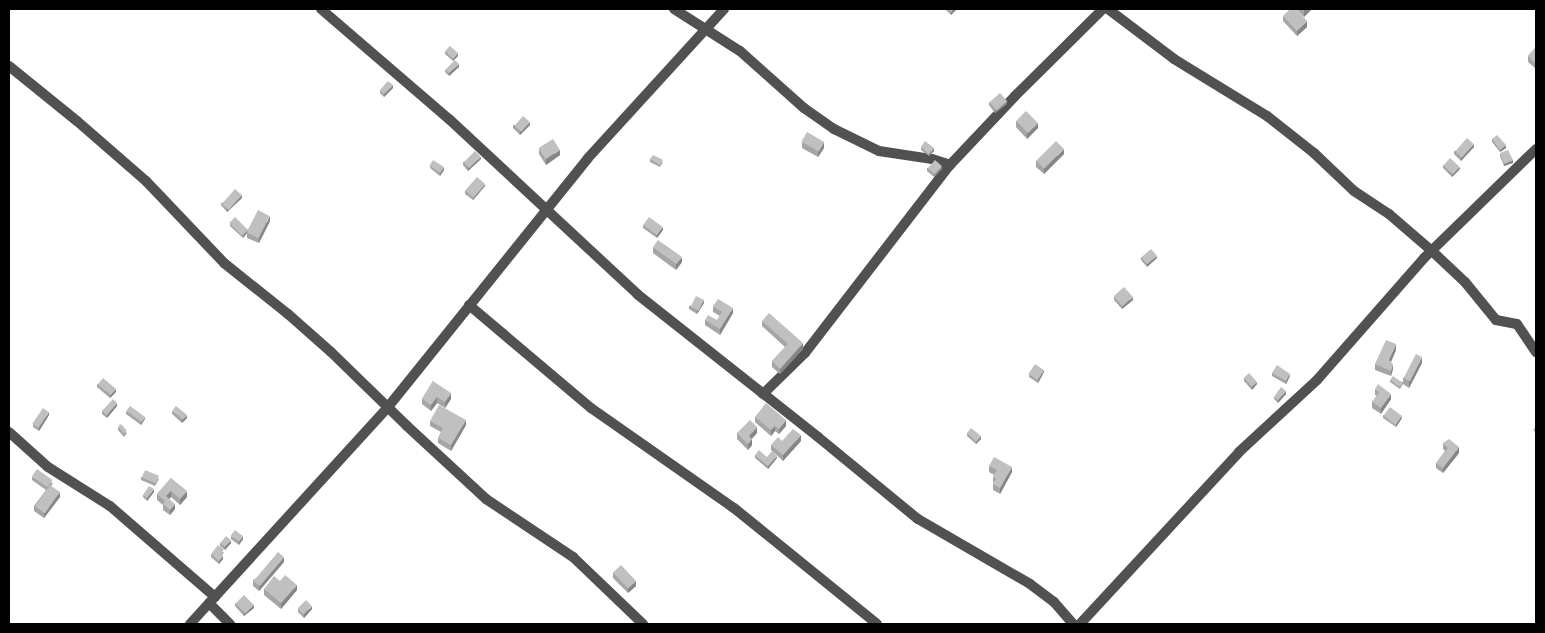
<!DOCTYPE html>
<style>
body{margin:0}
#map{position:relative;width:1545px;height:633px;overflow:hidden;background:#fff;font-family:Arial,sans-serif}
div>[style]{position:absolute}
.street>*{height:10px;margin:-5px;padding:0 5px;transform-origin:5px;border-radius:5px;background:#515151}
.wall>*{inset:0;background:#a5a5a5}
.shaded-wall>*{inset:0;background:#868686}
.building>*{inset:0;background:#c0c0c0;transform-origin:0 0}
span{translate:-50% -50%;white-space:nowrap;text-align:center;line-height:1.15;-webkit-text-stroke:4px #fff;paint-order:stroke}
.frame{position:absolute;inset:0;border:10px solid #000;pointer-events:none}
</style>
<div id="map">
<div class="street">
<div style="left:321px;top:9px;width:169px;rotate:40.7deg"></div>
<div style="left:449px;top:119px;width:257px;rotate:42.9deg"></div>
<div style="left:637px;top:294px;width:231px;rotate:38.3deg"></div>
<div style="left:818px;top:437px;width:129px;rotate:39.4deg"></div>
<div style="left:918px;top:519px;width:129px;rotate:30.1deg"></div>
<div style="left:1030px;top:584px;width:30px;rotate:37deg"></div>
<div style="left:1054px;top:602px;width:29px;rotate:49deg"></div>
<div style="left:674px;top:9px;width:78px;rotate:32.5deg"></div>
<div style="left:740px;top:51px;width:86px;rotate:41.7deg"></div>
<div style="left:804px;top:108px;width:37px;rotate:35deg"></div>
<div style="left:834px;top:129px;width:50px;rotate:26.1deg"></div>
<div style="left:879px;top:151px;width:54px;rotate:8.6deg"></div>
<div style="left:932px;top:159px;width:19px;rotate:18deg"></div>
<div style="left:1108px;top:9px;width:83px;rotate:37.1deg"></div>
<div style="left:1174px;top:59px;width:109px;rotate:31.5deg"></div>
<div style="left:1267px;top:116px;width:60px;rotate:38.2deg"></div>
<div style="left:1314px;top:153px;width:55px;rotate:43.5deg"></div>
<div style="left:1354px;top:191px;width:42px;rotate:33.3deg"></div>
<div style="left:1389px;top:214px;width:57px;rotate:40.7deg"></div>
<div style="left:1432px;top:251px;width:45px;rotate:43.2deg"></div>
<div style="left:1465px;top:282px;width:49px;rotate:50.8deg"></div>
<div style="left:1496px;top:320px;width:21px;rotate:11deg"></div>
<div style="left:1517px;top:324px;width:34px;rotate:56deg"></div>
<div style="left:9px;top:66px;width:87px;rotate:39deg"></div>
<div style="left:77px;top:121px;width:91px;rotate:41deg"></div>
<div style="left:146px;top:181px;width:113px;rotate:46.4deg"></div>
<div style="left:224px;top:263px;width:82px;rotate:38.6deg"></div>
<div style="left:288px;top:314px;width:57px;rotate:41.5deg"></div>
<div style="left:331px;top:352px;width:106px;rotate:44.2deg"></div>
<div style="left:407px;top:426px;width:108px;rotate:42.7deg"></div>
<div style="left:486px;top:499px;width:105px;rotate:33.7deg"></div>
<div style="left:573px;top:557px;width:97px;rotate:43.7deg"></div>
<div style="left:469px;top:305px;width:160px;rotate:40.2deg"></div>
<div style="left:591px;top:408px;width:174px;rotate:35deg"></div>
<div style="left:734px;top:508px;width:184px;rotate:39deg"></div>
<div style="left:763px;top:394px;width:59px;rotate:-44.3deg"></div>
<div style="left:805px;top:353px;width:237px;rotate:-52.4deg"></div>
<div style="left:950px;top:165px;width:95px;rotate:-46.7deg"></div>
<div style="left:1015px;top:96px;width:124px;rotate:-44.7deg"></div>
<div style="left:9px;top:432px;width:52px;rotate:41.9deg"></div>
<div style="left:48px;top:467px;width:73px;rotate:32.2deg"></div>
<div style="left:110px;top:506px;width:139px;rotate:40.9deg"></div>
<div style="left:209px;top:603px;width:30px;rotate:45deg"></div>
<div style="left:190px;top:624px;width:294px;rotate:-47.6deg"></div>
<div style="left:388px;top:407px;width:319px;rotate:-51.2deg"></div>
<div style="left:588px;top:158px;width:202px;rotate:-47.6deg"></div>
<div style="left:1080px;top:624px;width:234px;rotate:-47.2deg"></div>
<div style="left:1239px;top:452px;width:106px;rotate:-42.7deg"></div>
<div style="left:1317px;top:380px;width:162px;rotate:-48.7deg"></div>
<div style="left:1424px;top:258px;width:156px;rotate:-44.2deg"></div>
</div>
<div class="wall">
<div style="clip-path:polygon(946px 9px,957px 9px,951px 15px,946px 10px)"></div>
<div style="clip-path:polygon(1296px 9px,1312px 9px,1304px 17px)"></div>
<div style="clip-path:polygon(1283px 16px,1307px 27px,1297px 36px,1283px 21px)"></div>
<div style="clip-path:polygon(1536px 47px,1536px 69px,1528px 62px,1528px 56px)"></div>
<div style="clip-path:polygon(445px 51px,458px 56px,453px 61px,445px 54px)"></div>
<div style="clip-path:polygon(459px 67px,449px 76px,445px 72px,445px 70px)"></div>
<div style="clip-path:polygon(393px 88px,384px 97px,380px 93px,380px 90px)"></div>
<div style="clip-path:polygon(989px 102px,1007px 104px,995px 113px,989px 105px)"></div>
<div style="clip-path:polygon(1016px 121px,1038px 128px,1027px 139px,1016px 127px)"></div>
<div style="clip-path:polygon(513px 125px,530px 125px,520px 135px,513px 128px)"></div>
<div style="clip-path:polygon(1492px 139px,1506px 148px,1500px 152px,1492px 142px)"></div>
<div style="clip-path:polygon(802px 142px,824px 148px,818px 157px,802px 148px)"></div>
<div style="clip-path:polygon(921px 147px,934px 151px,929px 156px,921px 150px)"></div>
<div style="clip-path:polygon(1474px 147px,1461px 161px,1454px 154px,1454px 151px)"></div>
<div style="clip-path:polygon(539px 149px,560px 155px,546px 165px,539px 154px)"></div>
<div style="clip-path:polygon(1500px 153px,1513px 163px,1504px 166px,1500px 156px)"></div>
<div style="clip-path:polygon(1064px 154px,1044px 174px,1036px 167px,1036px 161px)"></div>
<div style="clip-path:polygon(481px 159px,468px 171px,463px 165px,463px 162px)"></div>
<div style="clip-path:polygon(650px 159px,663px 162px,660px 167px,650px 162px)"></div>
<div style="clip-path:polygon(1443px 165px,1460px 169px,1452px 177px,1443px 168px)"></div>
<div style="clip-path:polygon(430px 166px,444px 170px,440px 176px,430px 168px)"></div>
<div style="clip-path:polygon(927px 168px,942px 169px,934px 177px,927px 171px)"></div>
<div style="clip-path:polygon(485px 186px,473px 200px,465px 194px,465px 191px)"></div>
<div style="clip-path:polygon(242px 198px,227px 212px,221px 205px,221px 203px)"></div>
<div style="clip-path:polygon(270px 221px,259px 243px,247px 238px,247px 233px,243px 238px,230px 226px,230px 223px,248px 230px)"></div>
<div style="clip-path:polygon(643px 225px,663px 230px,657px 238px,643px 228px)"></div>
<div style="clip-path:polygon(653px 247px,682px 262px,676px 270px,653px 253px)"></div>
<div style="clip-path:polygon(1141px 257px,1157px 258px,1147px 267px,1141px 260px)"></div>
<div style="clip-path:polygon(1114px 297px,1133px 300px,1122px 309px,1114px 300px)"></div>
<div style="clip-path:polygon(704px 303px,697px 314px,689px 309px,689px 306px)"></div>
<div style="clip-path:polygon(713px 306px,733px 313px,720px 335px,705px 325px,705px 320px,717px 320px,720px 316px,713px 312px)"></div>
<div style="clip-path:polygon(762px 321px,803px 349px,780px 374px,772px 367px,772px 361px,785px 347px,762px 326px)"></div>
<div style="clip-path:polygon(1396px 350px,1391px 362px,1393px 369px,1391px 376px,1375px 370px,1375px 364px)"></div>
<div style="clip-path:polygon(1422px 363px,1409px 388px,1403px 384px,1400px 389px,1390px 382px,1390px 380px,1403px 382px,1403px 378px)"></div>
<div style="clip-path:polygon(1044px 372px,1038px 383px,1029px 377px,1029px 374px)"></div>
<div style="clip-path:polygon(1272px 373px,1290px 376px,1286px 384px,1272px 376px)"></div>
<div style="clip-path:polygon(1244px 378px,1257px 384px,1252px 390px,1244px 381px)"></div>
<div style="clip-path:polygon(433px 381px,451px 399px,445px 408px,437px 403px,431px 411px,422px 404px,422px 399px)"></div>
<div style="clip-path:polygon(97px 384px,116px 392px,110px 398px,97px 387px)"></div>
<div style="clip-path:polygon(1375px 389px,1391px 399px,1381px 414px,1372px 408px,1372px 402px,1377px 396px,1375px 395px)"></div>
<div style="clip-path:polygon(1286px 394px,1278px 403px,1274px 399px,1274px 397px)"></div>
<div style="clip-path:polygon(117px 406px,107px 418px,102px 414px,102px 411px)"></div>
<div style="clip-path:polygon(126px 411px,145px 419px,141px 425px,126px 414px)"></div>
<div style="clip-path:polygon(172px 411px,187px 418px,182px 423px,172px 414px)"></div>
<div style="clip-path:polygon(49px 415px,39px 431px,33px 427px,33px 424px)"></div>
<div style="clip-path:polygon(1383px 415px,1402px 418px,1396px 427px,1383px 418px)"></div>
<div style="clip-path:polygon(755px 417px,786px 426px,779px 434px,775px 431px,771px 436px,755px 422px)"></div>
<div style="clip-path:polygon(430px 421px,466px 425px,451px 451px,438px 443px,438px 438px,441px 432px,430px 426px)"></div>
<div style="clip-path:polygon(118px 427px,127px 433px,124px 437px,118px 430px)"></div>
<div style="clip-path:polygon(737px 433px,757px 433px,752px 439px,752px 445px,748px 450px,737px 439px)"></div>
<div style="clip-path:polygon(967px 433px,981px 439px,976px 444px,967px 436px)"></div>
<div style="clip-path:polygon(782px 441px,801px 441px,783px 461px,771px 450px,771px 445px)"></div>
<div style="clip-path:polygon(1443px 443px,1459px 453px,1443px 473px,1436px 468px,1436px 463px,1445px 451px,1443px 449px)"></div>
<div style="clip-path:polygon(755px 455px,767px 457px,777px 458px,768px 469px,755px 458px)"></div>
<div style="clip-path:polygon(989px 466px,1012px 472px,1000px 494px,993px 490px,993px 484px,994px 483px,993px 482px,993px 477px,994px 475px,989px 472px)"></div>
<div style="clip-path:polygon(32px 477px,53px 483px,51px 486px,60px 497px,44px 518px,34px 511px,34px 506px,46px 490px,32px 480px)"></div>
<div style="clip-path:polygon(141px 477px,159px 479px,155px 486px,141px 480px)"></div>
<div style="clip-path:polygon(171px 478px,187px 497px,180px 505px,171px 497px,169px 499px,175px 509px,170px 515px,163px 510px,163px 505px,157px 500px,157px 494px)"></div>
<div style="clip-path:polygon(154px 492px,147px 501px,143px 497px,143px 495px)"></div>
<div style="clip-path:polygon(231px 536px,243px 539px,239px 545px,231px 539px)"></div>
<div style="clip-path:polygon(220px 543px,231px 543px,225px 550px,220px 546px)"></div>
<div style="clip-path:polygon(224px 552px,222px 555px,223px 559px,219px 564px,211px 557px,211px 554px)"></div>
<div style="clip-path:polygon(284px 562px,259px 591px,253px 586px,253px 580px)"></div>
<div style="clip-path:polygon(613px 572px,636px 586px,628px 593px,613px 578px)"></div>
<div style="clip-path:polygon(280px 581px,297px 590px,281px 609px,264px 595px,264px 589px)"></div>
<div style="clip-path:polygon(235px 603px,254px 608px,244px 616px,235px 606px)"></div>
<div style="clip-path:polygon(298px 609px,312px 609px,304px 618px,298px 612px)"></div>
</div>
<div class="shaded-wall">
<div style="clip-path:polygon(954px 9px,957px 9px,951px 15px,951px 12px)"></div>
<div style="clip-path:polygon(1306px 9px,1312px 9px,1304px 17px,1304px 11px)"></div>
<div style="clip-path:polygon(1307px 21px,1307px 27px,1297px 36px,1297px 31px)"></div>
<div style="clip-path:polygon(458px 53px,458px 56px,453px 61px,453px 59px)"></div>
<div style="clip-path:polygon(459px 64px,459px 67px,449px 76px,449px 73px)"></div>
<div style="clip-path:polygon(393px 85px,393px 88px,384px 97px,384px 94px)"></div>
<div style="clip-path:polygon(1007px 101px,1007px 104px,995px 113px,995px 110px)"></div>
<div style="clip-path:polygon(530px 122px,530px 125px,520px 135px,520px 132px)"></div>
<div style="clip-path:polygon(1038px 123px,1038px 128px,1027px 139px,1027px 133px)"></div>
<div style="clip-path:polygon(824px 142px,824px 148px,818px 157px,818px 152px)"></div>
<div style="clip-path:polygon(1474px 144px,1474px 147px,1461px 161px,1461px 158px)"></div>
<div style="clip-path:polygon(1506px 145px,1506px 148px,1500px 152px,1500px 150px)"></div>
<div style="clip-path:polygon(934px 148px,934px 151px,929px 156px,929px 154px)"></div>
<div style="clip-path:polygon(1064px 149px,1064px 154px,1044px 174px,1044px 169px)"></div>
<div style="clip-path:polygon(560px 150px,560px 155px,546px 165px,546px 159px)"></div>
<div style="clip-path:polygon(481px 157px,481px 159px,468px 171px,468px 168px)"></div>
<div style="clip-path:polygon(1513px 160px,1513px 163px,1504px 166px,1504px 164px)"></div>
<div style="clip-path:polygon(942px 166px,942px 169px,934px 177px,934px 175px)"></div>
<div style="clip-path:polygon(444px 167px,444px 170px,440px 176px,440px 173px)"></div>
<div style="clip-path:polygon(1460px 167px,1460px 169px,1452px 177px,1452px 174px)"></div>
<div style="clip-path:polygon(485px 184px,485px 186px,473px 200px,473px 198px)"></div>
<div style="clip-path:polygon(242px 195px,242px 198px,227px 212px,227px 209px)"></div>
<div style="clip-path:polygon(270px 216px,270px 221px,259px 243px,259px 238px)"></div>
<div style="clip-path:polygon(663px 227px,663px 230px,657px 238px,657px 235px)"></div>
<div style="clip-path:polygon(248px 230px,247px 233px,243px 238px,243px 236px)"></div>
<div style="clip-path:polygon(1157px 256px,1157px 258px,1147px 267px,1147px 264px)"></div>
<div style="clip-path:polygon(682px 257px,682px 262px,676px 270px,676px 264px)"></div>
<div style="clip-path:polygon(1133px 297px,1133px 300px,1122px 309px,1122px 307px)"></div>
<div style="clip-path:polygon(704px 300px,704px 303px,697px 314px,697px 311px)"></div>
<div style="clip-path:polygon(733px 308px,733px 313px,720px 335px,720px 329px)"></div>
<div style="clip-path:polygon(803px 343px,803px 349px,780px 374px,780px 369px)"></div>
<div style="clip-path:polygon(1396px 344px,1396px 350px,1389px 366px,1389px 360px)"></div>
<div style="clip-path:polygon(1422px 357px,1422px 363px,1409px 388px,1409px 382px)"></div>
<div style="clip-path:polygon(1393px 364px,1393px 369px,1391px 376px,1391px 371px)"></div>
<div style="clip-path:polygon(1044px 370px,1044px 372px,1038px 383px,1038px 380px)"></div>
<div style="clip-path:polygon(1290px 374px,1290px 376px,1286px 384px,1286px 381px)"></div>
<div style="clip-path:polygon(1257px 382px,1257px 384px,1252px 390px,1252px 387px)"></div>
<div style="clip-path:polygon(116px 389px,116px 392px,110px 398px,110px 395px)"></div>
<div style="clip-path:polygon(1286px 391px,1286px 394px,1278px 403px,1278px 400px)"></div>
<div style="clip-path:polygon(451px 393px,451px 399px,445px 408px,445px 402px)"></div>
<div style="clip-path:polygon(1391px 394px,1391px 399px,1381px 414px,1381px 408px)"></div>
<div style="clip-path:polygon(437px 397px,437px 403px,431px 411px,431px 405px)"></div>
<div style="clip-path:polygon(117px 403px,117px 406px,107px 418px,107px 415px)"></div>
<div style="clip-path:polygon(49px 412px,49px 415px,39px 431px,39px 428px)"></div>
<div style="clip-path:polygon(187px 415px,187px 418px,182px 423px,182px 420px)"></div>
<div style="clip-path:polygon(1402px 416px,1402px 418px,1396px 427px,1396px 424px)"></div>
<div style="clip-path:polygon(145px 417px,145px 419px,141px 425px,141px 422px)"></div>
<div style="clip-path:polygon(466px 420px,466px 425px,451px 451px,451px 445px)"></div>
<div style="clip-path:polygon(786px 420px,786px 426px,779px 434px,779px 429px)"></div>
<div style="clip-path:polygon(775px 426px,775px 431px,771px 436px,771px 430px)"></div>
<div style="clip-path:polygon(757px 427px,757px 433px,749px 441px,749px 436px)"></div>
<div style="clip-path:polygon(801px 435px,801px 441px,783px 461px,783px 455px)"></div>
<div style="clip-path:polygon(981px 436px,981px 439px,976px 444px,976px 442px)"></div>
<div style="clip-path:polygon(752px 439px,752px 445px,748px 450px,748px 444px)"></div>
<div style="clip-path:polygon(1459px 447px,1459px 453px,1443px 473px,1443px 468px)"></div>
<div style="clip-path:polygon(777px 456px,777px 458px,768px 469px,768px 466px)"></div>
<div style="clip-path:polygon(1012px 467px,1012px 472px,1000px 494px,1000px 488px)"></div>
<div style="clip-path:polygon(154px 489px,154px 492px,147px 501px,147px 498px)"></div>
<div style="clip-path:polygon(171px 491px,171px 497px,166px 502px,166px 496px)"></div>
<div style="clip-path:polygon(187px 491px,187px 497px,180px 505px,180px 499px)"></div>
<div style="clip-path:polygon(60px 492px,60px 497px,44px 518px,44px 513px)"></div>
<div style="clip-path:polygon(175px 504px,175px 509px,170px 515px,170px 510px)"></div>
<div style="clip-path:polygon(243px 536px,243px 539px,239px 545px,239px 542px)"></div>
<div style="clip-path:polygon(231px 540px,231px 543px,225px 550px,225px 547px)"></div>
<div style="clip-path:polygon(223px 556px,223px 559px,219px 564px,219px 561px)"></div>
<div style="clip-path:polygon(284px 557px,284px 562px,259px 591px,259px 585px)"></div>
<div style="clip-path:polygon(636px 581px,636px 586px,628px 593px,628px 588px)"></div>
<div style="clip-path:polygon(297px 585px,297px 590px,281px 609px,281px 603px)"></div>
<div style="clip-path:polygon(254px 605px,254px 608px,244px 616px,244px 613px)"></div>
<div style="clip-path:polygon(312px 606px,312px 609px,304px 618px,304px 615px)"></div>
</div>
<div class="building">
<div style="clip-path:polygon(948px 9px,954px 9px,951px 12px)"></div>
<div style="clip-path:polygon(1290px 9px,1296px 9px,1307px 21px,1297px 31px,1283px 16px)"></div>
<div style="clip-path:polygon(450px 46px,458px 53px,453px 59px,445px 51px)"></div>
<div style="clip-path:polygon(1536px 47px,1536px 64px,1528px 56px)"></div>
<div style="clip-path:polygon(455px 60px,459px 64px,449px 73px,445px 70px)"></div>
<div style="clip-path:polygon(388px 81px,393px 85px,384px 94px,380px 90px)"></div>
<div style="left:1000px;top:93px;width:11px;height:14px;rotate:49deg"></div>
<div style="left:1026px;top:111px;width:17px;height:14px;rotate:45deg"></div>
<div style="left:523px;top:116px;width:9px;height:13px;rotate:41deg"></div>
<div style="left:807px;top:132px;width:20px;height:11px;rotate:30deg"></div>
<div style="clip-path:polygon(1497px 135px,1506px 145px,1500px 150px,1492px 139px)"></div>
<div style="left:1467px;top:138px;width:9px;height:18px;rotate:41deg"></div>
<div style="left:553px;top:139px;width:13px;height:17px;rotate:58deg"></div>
<div style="clip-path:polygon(925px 141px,934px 148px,929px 154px,921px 147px)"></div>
<div style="left:1056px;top:141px;width:11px;height:28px;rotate:45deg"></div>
<div style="clip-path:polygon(1508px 150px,1513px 160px,1504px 164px,1500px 153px)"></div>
<div style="left:475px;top:151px;width:8px;height:16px;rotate:45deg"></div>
<div style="clip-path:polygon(653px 155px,663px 160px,660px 165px,650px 159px)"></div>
<div style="left:1450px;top:158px;width:13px;height:10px;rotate:42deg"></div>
<div style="left:433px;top:160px;width:13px;height:7px;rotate:32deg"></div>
<div style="left:935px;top:160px;width:9px;height:11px;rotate:41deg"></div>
<div style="left:477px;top:177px;width:11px;height:18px;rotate:41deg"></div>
<div style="left:235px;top:189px;width:9px;height:20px;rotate:41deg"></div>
<div style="left:258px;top:210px;width:13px;height:25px;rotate:27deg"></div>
<div style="left:235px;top:217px;width:18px;height:8px;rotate:45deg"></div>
<div style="left:649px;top:217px;width:17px;height:10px;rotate:36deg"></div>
<div style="left:658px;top:240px;width:29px;height:9px;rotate:35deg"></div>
<div style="left:1151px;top:249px;width:9px;height:13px;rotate:49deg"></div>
<div style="left:1124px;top:287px;width:13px;height:14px;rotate:48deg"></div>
<div style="left:696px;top:296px;width:9px;height:12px;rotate:27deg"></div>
<div style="clip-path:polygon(718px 299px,733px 308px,720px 329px,705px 320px,708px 315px,717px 320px,722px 312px,713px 306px)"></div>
<div style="clip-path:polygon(769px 313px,803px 343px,780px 369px,772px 361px,788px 344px,762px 321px)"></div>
<div style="clip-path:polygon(1386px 340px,1396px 344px,1389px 360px,1393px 364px,1391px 371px,1375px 364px)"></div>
<div style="left:1416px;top:354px;width:7px;height:27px;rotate:27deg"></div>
<div style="left:1035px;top:364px;width:11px;height:12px;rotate:34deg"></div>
<div style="clip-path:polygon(1277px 365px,1290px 374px,1286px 381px,1272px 373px)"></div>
<div style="left:1249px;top:373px;width:12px;height:7px;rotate:48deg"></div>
<div style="left:1393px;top:376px;width:12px;height:5px;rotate:35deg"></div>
<div style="left:103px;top:378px;width:17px;height:8px;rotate:40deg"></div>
<div style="clip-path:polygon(433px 381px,451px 393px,445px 402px,437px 397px,431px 405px,422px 399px)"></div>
<div style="clip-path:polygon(1378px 384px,1391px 394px,1381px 408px,1372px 402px,1379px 392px,1375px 389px)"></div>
<div style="clip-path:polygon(1281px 387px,1286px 391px,1278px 400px,1274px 397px)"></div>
<div style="clip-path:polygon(113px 399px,117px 403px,107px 415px,102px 411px)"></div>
<div style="clip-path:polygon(766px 403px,786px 420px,779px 429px,775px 426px,771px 430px,755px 417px)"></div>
<div style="clip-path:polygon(439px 405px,466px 420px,451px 445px,438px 438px,443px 428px,430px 421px)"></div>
<div style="left:130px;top:406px;width:19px;height:6px;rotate:36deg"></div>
<div style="left:176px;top:406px;width:14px;height:6px;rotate:39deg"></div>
<div style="left:1390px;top:407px;width:15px;height:11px;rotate:37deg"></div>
<div style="left:43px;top:408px;width:7px;height:19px;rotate:34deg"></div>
<div style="clip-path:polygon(750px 420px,757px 427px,749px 436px,752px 439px,748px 444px,737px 433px)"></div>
<div style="left:121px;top:424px;width:9px;height:4px;rotate:49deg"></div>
<div style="clip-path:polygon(1536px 426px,1536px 433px,1533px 430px)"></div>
<div style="clip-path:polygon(971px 428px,981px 436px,976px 442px,967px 433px)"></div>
<div style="clip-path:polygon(793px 429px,801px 435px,783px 455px,771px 445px,778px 437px,782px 441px)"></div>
<div style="clip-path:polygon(1449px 439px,1459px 447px,1443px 468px,1436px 463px,1448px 448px,1443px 443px)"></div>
<div style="clip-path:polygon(759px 450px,767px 457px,772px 451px,777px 456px,768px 466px,755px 455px)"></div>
<div style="clip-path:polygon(994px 457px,1012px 467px,1000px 488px,993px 484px,996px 479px,993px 477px,997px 470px,989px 466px)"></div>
<div style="left:37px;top:469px;width:19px;height:9px;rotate:35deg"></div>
<div style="left:145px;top:470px;width:15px;height:8px;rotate:23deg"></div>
<div style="clip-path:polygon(171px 478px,187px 491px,180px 499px,171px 491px,166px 496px,175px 504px,170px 510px,163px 504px,165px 501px,157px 494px)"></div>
<div style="left:50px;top:485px;width:12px;height:26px;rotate:35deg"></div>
<div style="clip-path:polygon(149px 486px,154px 489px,147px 498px,143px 495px)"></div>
<div style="left:235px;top:530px;width:10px;height:7px;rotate:37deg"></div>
<div style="left:226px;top:536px;width:6px;height:9px;rotate:39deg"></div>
<div style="clip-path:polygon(218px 545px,224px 550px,220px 554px,223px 556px,219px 561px,211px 554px)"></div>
<div style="left:278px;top:552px;width:8px;height:38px;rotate:40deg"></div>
<div style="left:621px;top:565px;width:22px;height:11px;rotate:47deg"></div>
<div style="clip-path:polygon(285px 575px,297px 585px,281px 603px,264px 589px,274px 576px,280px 581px)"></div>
<div style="left:244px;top:595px;width:14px;height:12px;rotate:45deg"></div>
<div style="left:306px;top:600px;width:8px;height:12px;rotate:45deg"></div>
</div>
<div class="frame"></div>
</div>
